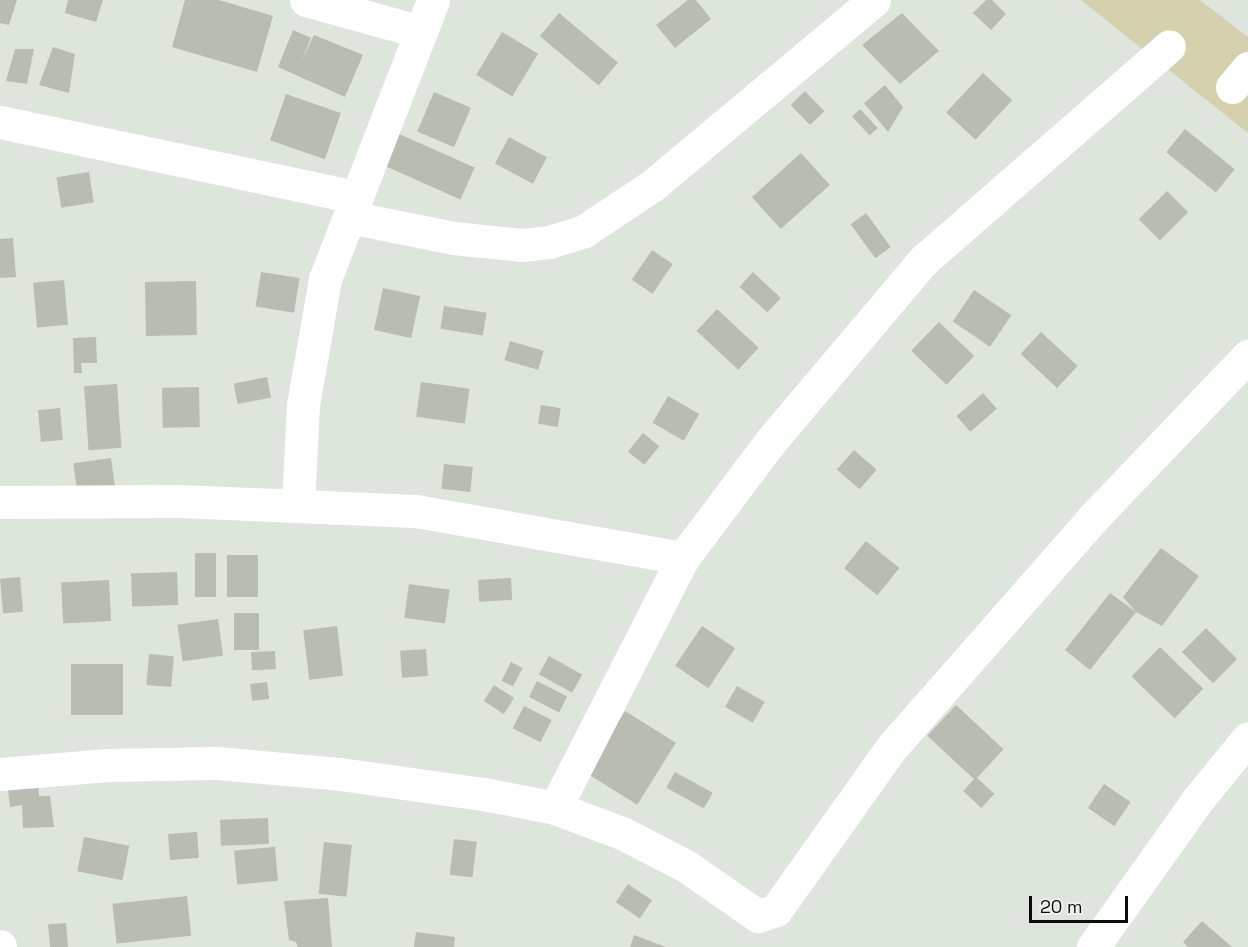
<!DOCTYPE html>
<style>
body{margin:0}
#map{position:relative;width:1248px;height:947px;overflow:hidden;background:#dee5dd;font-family:"Space Grotesk",sans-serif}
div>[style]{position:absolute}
.green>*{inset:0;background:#d5d1af}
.building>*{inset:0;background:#b9bcb3;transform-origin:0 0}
.street>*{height:33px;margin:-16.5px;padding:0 16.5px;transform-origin:16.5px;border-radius:16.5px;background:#fff}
span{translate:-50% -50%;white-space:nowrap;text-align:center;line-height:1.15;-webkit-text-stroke:4.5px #ebf2ea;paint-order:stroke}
.scale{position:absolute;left:1029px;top:896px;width:99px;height:27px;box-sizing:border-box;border:3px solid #0b0d0a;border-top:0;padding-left:8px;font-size:18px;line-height:21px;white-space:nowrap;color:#0b0d0a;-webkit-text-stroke:4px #ebf2ea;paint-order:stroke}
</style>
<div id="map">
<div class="green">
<div style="clip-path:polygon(1081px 0,1200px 0,1248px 37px,1248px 133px)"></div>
</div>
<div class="building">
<div style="clip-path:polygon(0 0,17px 0,9px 25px,0 23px)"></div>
<div style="clip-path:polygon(68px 0,103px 0,96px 22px,65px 13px)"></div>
<div style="clip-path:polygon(185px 0,219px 0,273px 16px,257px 72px,172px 47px)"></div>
<div style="clip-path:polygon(688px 0,696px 0,711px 19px,675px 48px,656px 25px)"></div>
<div style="clip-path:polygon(986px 0,992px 0,1006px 14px,991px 30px,973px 13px)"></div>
<div style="left:559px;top:13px;width:77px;height:30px;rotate:40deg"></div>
<div style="clip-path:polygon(902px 13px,939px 51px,900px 84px,862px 45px)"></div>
<div style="clip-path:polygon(293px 30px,311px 38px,301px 62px,314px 35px,363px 55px,345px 97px,278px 67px)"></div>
<div style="left:502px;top:32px;width:42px;height:50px;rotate:31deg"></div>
<div style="clip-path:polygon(53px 47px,75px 54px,69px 93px,39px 85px)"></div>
<div style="clip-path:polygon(15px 49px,34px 49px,27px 84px,6px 81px)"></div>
<div style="left:983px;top:73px;width:40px;height:54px;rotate:43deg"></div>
<div style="clip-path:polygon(885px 85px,903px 107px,888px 132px,864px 103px)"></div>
<div style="left:805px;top:91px;width:28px;height:20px;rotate:46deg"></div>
<div style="left:434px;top:92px;width:40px;height:43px;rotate:23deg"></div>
<div style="left:286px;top:94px;width:58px;height:49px;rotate:19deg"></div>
<div style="left:860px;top:109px;width:26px;height:11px;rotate:47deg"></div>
<div style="left:1185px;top:129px;width:64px;height:30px;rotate:39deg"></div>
<div style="left:397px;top:133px;width:85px;height:35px;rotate:24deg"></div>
<div style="left:509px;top:137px;width:43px;height:30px;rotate:28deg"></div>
<div style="left:801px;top:153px;width:43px;height:66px;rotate:48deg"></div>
<div style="left:89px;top:172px;width:31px;height:33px;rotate:81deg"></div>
<div style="left:1167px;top:191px;width:30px;height:40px;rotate:45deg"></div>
<div style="left:866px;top:213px;width:42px;height:19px;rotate:54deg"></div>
<div style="clip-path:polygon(13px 238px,16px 277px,0 278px,0 239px)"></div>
<div style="left:652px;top:250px;width:25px;height:36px;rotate:34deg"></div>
<div style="left:261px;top:272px;width:39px;height:35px;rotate:9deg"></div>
<div style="left:753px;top:272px;width:38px;height:20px;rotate:43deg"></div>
<div style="left:64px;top:280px;width:45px;height:31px;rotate:85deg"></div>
<div style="left:196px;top:281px;width:54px;height:51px;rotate:89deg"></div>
<div style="left:383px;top:288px;width:38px;height:43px;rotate:12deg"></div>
<div style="left:974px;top:290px;width:45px;height:38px;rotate:34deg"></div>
<div style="left:444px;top:306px;width:43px;height:23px;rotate:9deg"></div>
<div style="left:717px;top:309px;width:57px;height:30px;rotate:43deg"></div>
<div style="left:939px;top:322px;width:49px;height:40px;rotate:44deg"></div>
<div style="left:1041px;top:332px;width:50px;height:30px;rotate:43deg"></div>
<div style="clip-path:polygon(96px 337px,97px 363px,81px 363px,82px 373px,74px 373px,73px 338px)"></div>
<div style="left:510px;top:341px;width:35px;height:20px;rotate:16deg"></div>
<div style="left:267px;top:377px;width:21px;height:34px;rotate:79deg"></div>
<div style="left:421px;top:382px;width:49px;height:35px;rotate:8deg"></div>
<div style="left:117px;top:384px;width:64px;height:33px;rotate:86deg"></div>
<div style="left:199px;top:387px;width:40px;height:37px;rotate:89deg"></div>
<div style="left:983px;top:393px;width:21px;height:35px;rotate:49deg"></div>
<div style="left:668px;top:396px;width:36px;height:31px;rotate:30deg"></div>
<div style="left:541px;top:405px;width:20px;height:19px;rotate:9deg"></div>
<div style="left:60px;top:408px;width:32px;height:22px;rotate:85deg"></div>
<div style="left:643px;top:433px;width:21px;height:24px;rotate:39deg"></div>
<div style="left:854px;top:450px;width:30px;height:26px;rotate:41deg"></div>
<div style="left:111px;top:458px;width:30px;height:38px;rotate:82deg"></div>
<div style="left:444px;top:464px;width:29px;height:25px;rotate:6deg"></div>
<div style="left:866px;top:541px;width:43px;height:35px;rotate:39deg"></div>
<div style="clip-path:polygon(1161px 548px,1199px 576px,1162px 626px,1136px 612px,1090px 670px,1065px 650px,1110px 593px,1136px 612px,1123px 597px)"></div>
<div style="left:195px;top:553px;width:21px;height:44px"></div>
<div style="left:258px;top:555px;width:42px;height:31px;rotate:90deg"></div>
<div style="left:177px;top:572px;width:33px;height:46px;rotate:88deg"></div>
<div style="left:20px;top:577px;width:35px;height:20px;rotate:85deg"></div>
<div style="left:511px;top:578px;width:22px;height:33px;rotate:87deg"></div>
<div style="left:109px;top:580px;width:41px;height:48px;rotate:87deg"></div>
<div style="left:409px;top:584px;width:41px;height:34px;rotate:8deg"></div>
<div style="left:234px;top:613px;width:25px;height:37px"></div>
<div style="left:218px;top:619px;width:37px;height:41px;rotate:82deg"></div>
<div style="left:337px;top:626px;width:50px;height:34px;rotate:83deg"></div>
<div style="left:702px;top:626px;width:40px;height:48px;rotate:34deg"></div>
<div style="left:1206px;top:628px;width:44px;height:34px;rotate:45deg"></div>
<div style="left:1160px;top:647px;width:60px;height:41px;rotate:44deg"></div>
<div style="left:426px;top:649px;width:27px;height:26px;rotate:86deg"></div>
<div style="left:275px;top:651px;width:18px;height:24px;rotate:87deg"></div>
<div style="left:149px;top:654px;width:25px;height:31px;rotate:5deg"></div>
<div style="left:549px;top:656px;width:38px;height:21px;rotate:29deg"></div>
<div style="left:511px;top:662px;width:13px;height:21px;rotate:27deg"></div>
<div style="left:71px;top:664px;width:52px;height:51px"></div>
<div style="left:537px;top:681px;width:34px;height:18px;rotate:27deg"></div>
<div style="left:267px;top:682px;width:17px;height:17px;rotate:83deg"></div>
<div style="left:494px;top:685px;width:24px;height:19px;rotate:33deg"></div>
<div style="left:737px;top:686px;width:32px;height:24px;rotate:30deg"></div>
<div style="left:956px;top:705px;width:65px;height:42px;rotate:43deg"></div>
<div style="left:524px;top:706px;width:31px;height:25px;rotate:27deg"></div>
<div style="left:625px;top:711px;width:60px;height:73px;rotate:32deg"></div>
<div style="left:675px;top:772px;width:43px;height:18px;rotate:29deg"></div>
<div style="left:976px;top:777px;width:25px;height:19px;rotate:43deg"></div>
<div style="clip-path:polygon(38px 779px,39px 796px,50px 796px,54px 827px,23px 828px,22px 805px,10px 807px,7px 782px)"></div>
<div style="left:1104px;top:784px;width:32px;height:29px;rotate:34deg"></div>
<div style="left:268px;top:818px;width:26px;height:48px;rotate:88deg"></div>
<div style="left:197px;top:832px;width:26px;height:29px;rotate:86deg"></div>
<div style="left:84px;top:837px;width:46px;height:35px;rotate:11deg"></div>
<div style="left:454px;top:839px;width:23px;height:36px;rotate:7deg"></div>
<div style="left:324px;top:842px;width:28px;height:52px;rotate:6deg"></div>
<div style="left:275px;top:847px;width:34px;height:41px;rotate:85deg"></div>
<div style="left:628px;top:884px;width:29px;height:22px;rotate:34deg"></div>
<div style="left:187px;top:896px;width:40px;height:75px;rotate:84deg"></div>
<div style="clip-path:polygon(328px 898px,332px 947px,298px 947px,296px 942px,289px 940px,284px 901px)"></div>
<div style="clip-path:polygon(1202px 921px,1232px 947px,1188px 947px,1183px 942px)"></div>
<div style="left:66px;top:923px;width:24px;height:18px;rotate:85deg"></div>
<div style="clip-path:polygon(416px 932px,455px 937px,454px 947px,414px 947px)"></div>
<div style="clip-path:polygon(634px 935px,666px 947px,630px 947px)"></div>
</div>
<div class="street">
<div style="left:306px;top:0;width:119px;rotate:15.5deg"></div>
<div style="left:1232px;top:87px;width:25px;rotate:-50deg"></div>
<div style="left:0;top:122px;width:364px;rotate:11.9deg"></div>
<div style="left:349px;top:217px;width:107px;rotate:11.3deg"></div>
<div style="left:454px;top:238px;width:68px;rotate:5.9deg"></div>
<div style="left:522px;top:245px;width:27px;rotate:-6deg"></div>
<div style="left:549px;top:242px;width:37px;rotate:-17deg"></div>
<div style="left:584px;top:231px;width:83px;rotate:-33.7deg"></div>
<div style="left:653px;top:185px;width:288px;rotate:-39.9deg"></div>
<div style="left:0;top:502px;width:179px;rotate:-0.3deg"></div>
<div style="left:179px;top:501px;width:237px;rotate:2.4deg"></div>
<div style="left:416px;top:511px;width:271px;rotate:10deg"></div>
<div style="left:298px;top:506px;width:101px;rotate:-87.2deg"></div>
<div style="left:303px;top:405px;width:128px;rotate:-80.1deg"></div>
<div style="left:325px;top:279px;width:299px;rotate:-68.8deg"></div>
<div style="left:0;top:774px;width:108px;rotate:-4.8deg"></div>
<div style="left:108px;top:765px;width:109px;rotate:-1.1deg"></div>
<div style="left:217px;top:763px;width:123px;rotate:5.1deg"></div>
<div style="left:340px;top:774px;width:150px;rotate:8deg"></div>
<div style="left:489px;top:795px;width:67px;rotate:11.1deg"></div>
<div style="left:555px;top:808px;width:74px;rotate:20.6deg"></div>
<div style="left:624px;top:834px;width:70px;rotate:27.3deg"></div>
<div style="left:686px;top:866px;width:88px;rotate:34.8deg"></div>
<div style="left:758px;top:916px;width:19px;rotate:-18deg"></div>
<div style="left:776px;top:910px;width:200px;rotate:-54.6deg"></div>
<div style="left:892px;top:747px;width:303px;rotate:-48.7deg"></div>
<div style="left:1092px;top:519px;width:226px;rotate:-46.3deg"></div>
<div style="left:555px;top:808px;width:281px;rotate:-62.9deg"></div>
<div style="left:683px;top:558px;width:145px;rotate:-53.1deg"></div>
<div style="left:770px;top:442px;width:238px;rotate:-49.8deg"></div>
<div style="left:924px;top:260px;width:325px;rotate:-41.1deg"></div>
<div style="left:0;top:946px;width:1px;rotate:90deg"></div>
<div style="left:1093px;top:947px;width:183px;rotate:-54.6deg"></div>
<div style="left:1199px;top:798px;width:77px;rotate:-50.8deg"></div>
</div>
<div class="scale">20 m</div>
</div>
